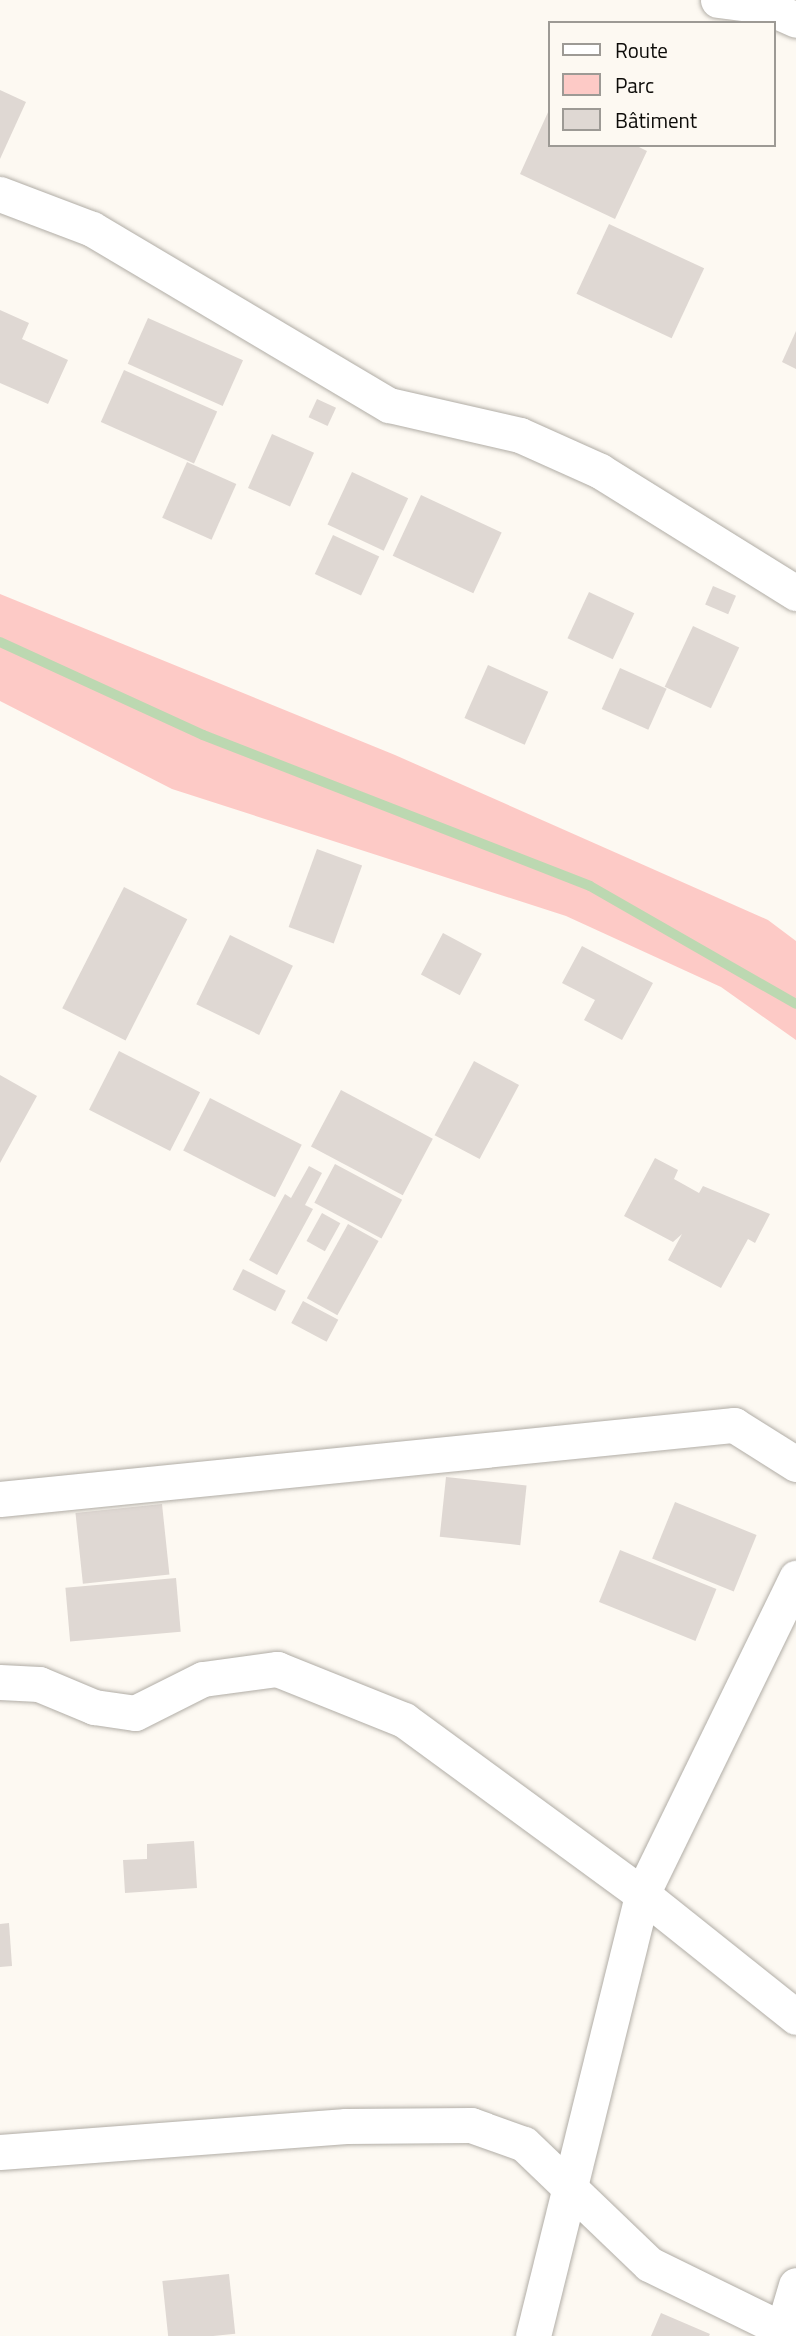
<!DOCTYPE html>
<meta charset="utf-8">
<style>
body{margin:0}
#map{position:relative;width:796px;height:2336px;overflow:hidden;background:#fdf9f2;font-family:"Titillium Web",sans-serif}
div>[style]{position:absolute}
.green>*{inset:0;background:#fdcac6}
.stream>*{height:10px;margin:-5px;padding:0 5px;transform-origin:5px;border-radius:5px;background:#bcd8b1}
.building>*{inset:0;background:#dfd8d3;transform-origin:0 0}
.roads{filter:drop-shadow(0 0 2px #b1ada6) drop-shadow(0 0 2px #b1ada6)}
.street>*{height:35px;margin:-17.5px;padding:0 17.5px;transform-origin:17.5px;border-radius:17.5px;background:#fff}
span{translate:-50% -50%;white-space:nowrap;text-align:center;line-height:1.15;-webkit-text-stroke:5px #fdf9f2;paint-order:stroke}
.legend{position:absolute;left:548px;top:21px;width:228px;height:126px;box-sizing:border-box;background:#fdf9f2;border:2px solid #9d9a95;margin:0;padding:9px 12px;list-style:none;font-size:21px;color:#0d0c09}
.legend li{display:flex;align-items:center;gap:14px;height:35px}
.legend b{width:35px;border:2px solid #9d9a95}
</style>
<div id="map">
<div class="green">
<div style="clip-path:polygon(0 594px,395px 755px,768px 920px,796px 941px,796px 1040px,721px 987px,566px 916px,172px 789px,0 701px)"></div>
</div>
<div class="stream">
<div style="left:0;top:642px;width:223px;rotate:24.6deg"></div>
<div style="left:203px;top:735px;width:415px;rotate:21.3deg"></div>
<div style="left:590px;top:886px;width:237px;rotate:29.8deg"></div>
</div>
<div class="building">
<div style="clip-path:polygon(0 90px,26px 102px,0 159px)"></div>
<div style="clip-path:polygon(549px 110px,549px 145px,635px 145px,647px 151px,615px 219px,520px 174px)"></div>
<div style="left:609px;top:224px;width:105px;height:77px;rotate:25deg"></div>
<div style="clip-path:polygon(0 310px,29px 323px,22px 339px,68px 360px,48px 404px,0 383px)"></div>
<div style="left:148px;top:318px;width:104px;height:50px;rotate:24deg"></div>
<div style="clip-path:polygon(796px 331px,796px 369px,782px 362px)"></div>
<div style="left:124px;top:370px;width:102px;height:57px;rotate:24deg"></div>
<div style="left:317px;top:399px;width:21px;height:20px;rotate:25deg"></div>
<div style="left:272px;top:434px;width:46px;height:59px;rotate:24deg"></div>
<div style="left:187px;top:462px;width:54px;height:61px;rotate:24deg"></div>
<div style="left:352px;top:472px;width:62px;height:58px;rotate:25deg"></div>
<div style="left:421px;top:495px;width:89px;height:67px;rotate:25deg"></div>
<div style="left:333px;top:535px;width:51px;height:43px;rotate:25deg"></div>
<div style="left:713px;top:586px;width:25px;height:20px;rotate:23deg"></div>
<div style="left:589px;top:592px;width:50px;height:51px;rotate:25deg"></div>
<div style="left:693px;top:626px;width:51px;height:67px;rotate:25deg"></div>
<div style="left:488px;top:665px;width:66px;height:58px;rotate:24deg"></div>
<div style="left:620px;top:668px;width:51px;height:45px;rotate:24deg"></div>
<div style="left:317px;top:849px;width:48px;height:83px;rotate:20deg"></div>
<div style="left:124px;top:887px;width:71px;height:136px;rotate:27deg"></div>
<div style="left:443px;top:933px;width:44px;height:47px;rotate:28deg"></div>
<div style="left:230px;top:935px;width:70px;height:77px;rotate:26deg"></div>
<div style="clip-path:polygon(582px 946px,653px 983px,622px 1040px,584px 1020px,595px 1000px,562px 983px)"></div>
<div style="left:119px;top:1051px;width:91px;height:66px;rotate:27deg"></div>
<div style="left:474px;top:1061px;width:51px;height:84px;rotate:28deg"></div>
<div style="clip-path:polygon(0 1075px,37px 1096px,0 1163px)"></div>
<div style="left:341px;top:1090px;width:104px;height:64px;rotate:28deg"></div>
<div style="left:210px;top:1098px;width:103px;height:59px;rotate:27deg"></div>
<div style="clip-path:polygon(655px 1158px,678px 1170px,674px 1179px,699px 1193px,703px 1186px,770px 1214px,755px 1243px,748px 1239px,721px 1288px,668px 1260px,682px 1234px,673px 1242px,624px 1216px)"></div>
<div style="left:335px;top:1164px;width:76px;height:44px;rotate:28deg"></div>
<div style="clip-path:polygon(309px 1166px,322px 1173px,305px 1205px,313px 1209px,277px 1275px,249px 1260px,285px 1194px,291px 1198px)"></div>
<div style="left:322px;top:1213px;width:21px;height:32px;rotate:29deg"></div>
<div style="left:348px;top:1224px;width:35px;height:85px;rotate:29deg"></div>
<div style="left:243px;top:1269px;width:48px;height:23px;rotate:27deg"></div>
<div style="left:303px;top:1301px;width:40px;height:25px;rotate:28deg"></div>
<div style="left:446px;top:1477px;width:81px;height:60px;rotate:6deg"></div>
<div style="left:675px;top:1502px;width:88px;height:61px;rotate:22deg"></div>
<div style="left:162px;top:1504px;width:71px;height:87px;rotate:84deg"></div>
<div style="left:620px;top:1550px;width:104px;height:56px;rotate:22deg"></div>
<div style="left:176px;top:1578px;width:54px;height:111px;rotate:85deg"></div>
<div style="clip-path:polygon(194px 1841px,197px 1888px,125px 1893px,123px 1860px,147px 1859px,147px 1844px)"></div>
<div style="clip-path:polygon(9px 1923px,12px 1966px,0 1967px,0 1924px)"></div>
<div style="left:229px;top:2274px;width:60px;height:67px;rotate:84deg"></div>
<div style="clip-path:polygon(661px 2313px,710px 2334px,709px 2336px,651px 2336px)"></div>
</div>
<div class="roads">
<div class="street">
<div style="left:718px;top:0;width:47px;rotate:7.3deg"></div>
<div style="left:765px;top:6px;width:34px;rotate:24deg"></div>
<div style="left:0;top:194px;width:98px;rotate:20.8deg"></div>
<div style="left:92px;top:229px;width:345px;rotate:30.7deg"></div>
<div style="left:389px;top:405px;width:134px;rotate:12.9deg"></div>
<div style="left:520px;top:435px;width:88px;rotate:24.2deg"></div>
<div style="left:600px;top:471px;width:231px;rotate:31.9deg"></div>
<div style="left:0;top:1499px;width:738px;rotate:-5.76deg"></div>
<div style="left:734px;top:1425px;width:73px;rotate:32.2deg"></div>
<div style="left:0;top:1682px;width:39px;rotate:3deg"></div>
<div style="left:39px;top:1684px;width:60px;rotate:22.7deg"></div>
<div style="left:94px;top:1707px;width:41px;rotate:8.3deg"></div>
<div style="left:135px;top:1713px;width:76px;rotate:-26.6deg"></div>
<div style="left:203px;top:1679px;width:75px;rotate:-7.7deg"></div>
<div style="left:277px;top:1669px;width:137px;rotate:21.9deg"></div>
<div style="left:404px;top:1720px;width:295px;rotate:36.2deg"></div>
<div style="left:642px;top:1894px;width:197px;rotate:38.6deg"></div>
<div style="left:0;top:2152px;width:347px;rotate:-4.3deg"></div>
<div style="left:346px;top:2126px;width:125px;rotate:-0.5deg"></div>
<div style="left:471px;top:2125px;width:56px;rotate:19.7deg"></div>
<div style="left:524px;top:2144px;width:173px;rotate:43.8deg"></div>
<div style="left:649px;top:2264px;width:164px;rotate:26.1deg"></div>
<div style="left:533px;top:2336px;width:455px;rotate:-76.1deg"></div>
<div style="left:642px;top:1894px;width:352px;rotate:-64deg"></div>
<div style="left:781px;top:2336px;width:53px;rotate:-73.6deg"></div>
</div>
</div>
<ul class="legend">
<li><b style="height:9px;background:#fff"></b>Route</li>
<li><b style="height:19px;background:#fdcac6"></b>Parc</li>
<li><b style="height:19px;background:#dfd8d3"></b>Bâtiment</li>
</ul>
</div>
